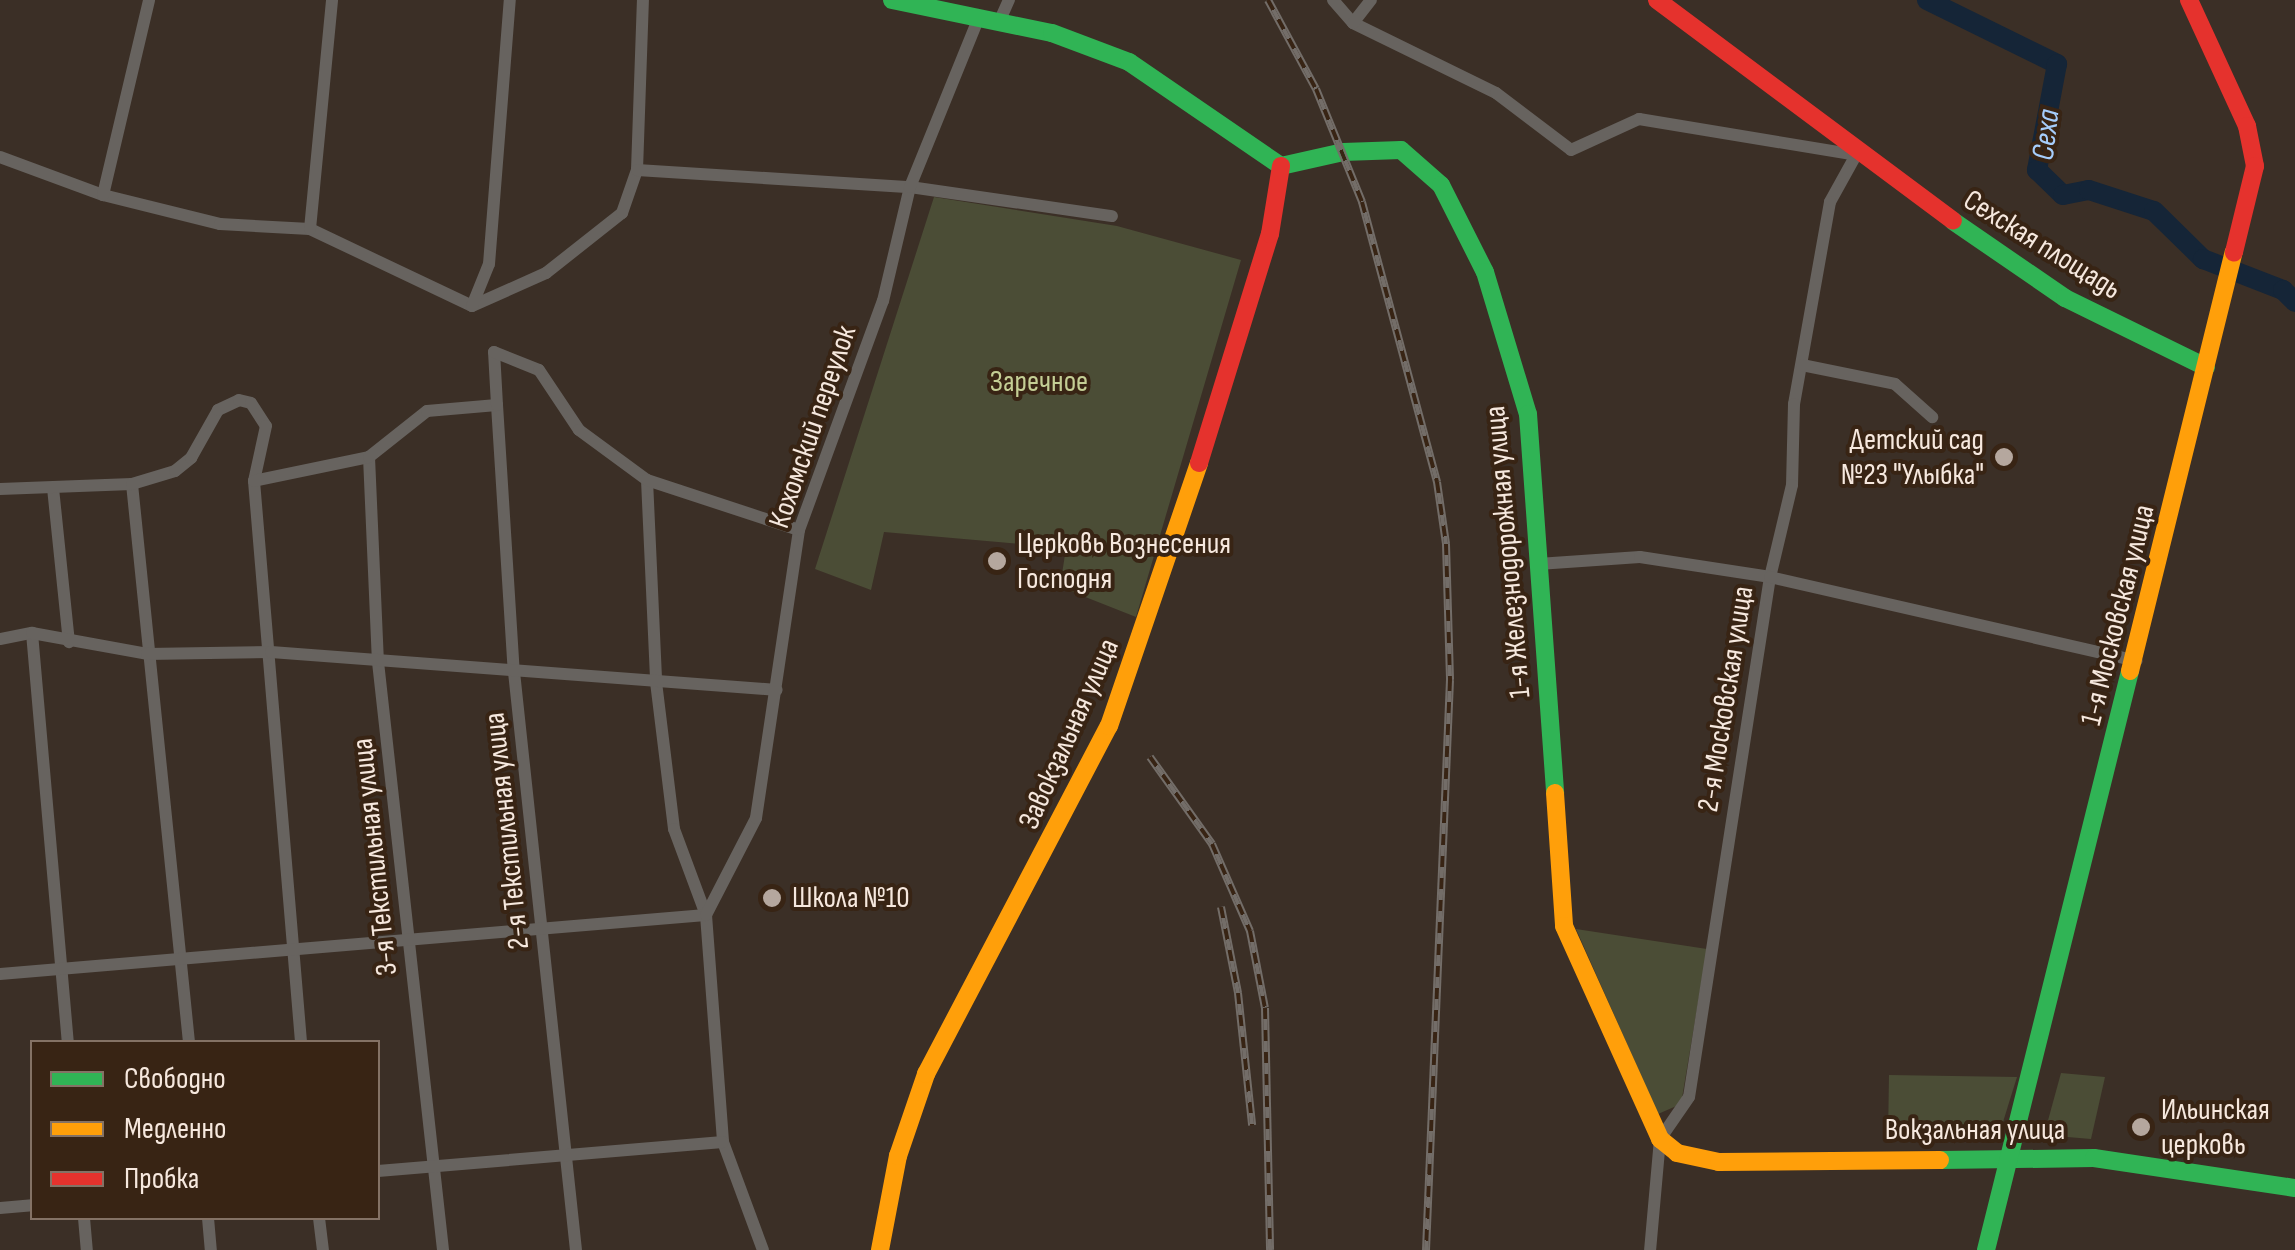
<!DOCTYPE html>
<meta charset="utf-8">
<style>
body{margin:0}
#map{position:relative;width:2295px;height:1250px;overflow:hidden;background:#3b2f26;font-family:"Sofia Sans Condensed",sans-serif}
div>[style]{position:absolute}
.green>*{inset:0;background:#4b4d36}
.river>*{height:20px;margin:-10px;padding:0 10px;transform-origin:10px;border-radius:10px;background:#152537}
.street>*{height:12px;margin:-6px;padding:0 6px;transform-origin:6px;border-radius:6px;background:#67635f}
.fast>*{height:18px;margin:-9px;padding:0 9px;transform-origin:9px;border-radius:9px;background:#30b455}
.slow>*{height:18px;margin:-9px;padding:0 9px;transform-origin:9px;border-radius:9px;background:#ff9f0a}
.jam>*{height:18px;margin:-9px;padding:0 9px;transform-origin:9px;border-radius:9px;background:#e5322d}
.rail>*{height:8px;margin-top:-4px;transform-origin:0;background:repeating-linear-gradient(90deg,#382414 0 11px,#736d68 0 22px);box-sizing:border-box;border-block:2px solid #736d68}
.dots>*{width:28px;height:28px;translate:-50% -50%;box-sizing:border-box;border:5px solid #382414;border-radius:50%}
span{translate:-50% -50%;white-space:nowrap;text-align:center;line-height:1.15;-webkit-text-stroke:8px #382414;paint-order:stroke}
.street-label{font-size:30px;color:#f6e8de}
.park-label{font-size:30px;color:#c4ce95}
.poi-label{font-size:30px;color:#f6e8de}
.right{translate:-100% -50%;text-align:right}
.left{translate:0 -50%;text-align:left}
.water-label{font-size:32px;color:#a6cdfb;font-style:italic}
.legend{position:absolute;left:30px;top:1040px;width:350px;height:180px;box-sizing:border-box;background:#382414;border:2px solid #847265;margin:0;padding:12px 18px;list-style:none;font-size:30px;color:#f6e8de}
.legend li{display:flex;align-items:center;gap:20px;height:50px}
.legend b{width:50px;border:2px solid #847265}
</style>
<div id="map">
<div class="green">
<div style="clip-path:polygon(934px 197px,1117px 226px,1241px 260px,1136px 617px,1060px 587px,1066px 548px,884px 532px,871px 590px,815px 569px)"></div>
<div style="clip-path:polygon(1576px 929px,1707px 949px,1681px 1104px,1658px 1114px)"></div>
<div style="clip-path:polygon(2061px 1073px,2105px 1077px,2091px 1139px,2044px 1135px)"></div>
<div style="clip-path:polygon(1889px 1075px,2017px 1077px,1998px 1138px,1888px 1138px)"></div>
</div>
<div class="river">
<div style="left:1927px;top:0;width:145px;rotate:26.2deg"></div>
<div style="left:2057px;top:64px;width:108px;rotate:100.7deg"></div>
<div style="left:2037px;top:170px;width:36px;rotate:44deg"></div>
<div style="left:2063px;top:195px;width:26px;rotate:-11deg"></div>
<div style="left:2089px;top:190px;width:68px;rotate:17.9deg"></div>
<div style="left:2154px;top:211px;width:69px;rotate:44.4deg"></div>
<div style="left:2203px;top:259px;width:86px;rotate:21.2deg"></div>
<div style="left:2283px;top:290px;width:17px;rotate:45deg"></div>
</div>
<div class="street">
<div style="left:1333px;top:0;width:30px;rotate:49deg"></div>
<div style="left:1353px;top:23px;width:159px;rotate:26.1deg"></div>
<div style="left:1496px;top:93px;width:94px;rotate:37.2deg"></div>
<div style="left:1571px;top:150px;width:75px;rotate:-24.5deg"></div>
<div style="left:1639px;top:119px;width:220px;rotate:9.4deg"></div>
<div style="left:1856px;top:155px;width:54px;rotate:119deg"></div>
<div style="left:1830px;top:202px;width:205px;rotate:100.1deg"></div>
<div style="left:1794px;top:404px;width:81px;rotate:91.4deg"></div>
<div style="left:1792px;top:485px;width:95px;rotate:103.4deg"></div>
<div style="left:1770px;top:577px;width:526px;rotate:98.85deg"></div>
<div style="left:1689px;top:1097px;width:51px;rotate:124.6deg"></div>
<div style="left:1660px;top:1139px;width:111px;rotate:95.1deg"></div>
<div style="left:1000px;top:20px;width:22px;rotate:-66deg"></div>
<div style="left:1353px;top:23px;width:29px;rotate:-52deg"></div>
<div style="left:0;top:157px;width:110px;rotate:20.3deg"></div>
<div style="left:103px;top:195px;width:121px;rotate:13.9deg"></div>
<div style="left:220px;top:224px;width:90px;rotate:3.2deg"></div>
<div style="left:310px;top:229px;width:179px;rotate:25.4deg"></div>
<div style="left:472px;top:306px;width:81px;rotate:-24deg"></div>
<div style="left:546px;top:273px;width:97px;rotate:-38.3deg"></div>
<div style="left:622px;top:213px;width:46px;rotate:-70.8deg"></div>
<div style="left:637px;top:170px;width:170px;rotate:-88deg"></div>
<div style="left:637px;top:170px;width:274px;rotate:3.6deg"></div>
<div style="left:910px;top:187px;width:204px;rotate:8.2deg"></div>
<div style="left:103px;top:195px;width:200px;rotate:-76.7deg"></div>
<div style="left:310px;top:229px;width:230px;rotate:-84.5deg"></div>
<div style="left:472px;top:306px;width:45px;rotate:-68deg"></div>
<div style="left:489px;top:264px;width:265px;rotate:-85.5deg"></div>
<div style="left:1802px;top:365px;width:95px;rotate:11.5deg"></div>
<div style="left:1895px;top:384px;width:50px;rotate:41.7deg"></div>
<div style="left:497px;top:405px;width:268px;rotate:86.4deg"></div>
<div style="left:514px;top:672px;width:581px;rotate:83.88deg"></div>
<div style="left:369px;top:457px;width:205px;rotate:87.5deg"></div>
<div style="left:378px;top:662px;width:592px;rotate:83.69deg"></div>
<div style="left:647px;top:480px;width:202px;rotate:87.4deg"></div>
<div style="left:656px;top:682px;width:148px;rotate:83deg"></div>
<div style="left:674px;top:829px;width:92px;rotate:69.6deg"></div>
<div style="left:706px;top:915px;width:228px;rotate:85.7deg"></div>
<div style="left:723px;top:1142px;width:115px;rotate:69.7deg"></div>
<div style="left:254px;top:481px;width:563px;rotate:85.21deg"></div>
<div style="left:132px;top:484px;width:561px;rotate:84.17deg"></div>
<div style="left:53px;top:488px;width:155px;rotate:84.1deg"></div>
<div style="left:0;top:489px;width:132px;rotate:-2.2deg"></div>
<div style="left:132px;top:484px;width:45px;rotate:-16.8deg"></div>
<div style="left:175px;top:471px;width:21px;rotate:-39deg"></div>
<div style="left:191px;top:458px;width:55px;rotate:-60.6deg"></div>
<div style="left:218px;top:410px;width:23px;rotate:-25deg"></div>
<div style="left:239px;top:400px;width:12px;rotate:14deg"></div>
<div style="left:251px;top:403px;width:27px;rotate:57deg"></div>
<div style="left:266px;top:426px;width:56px;rotate:102.3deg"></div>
<div style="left:254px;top:481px;width:117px;rotate:-11.8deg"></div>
<div style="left:369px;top:457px;width:74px;rotate:-38.4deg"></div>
<div style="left:427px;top:411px;width:70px;rotate:-4.9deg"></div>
<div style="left:497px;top:405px;width:53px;rotate:-93.2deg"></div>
<div style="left:494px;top:352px;width:48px;rotate:21.8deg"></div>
<div style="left:539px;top:370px;width:72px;rotate:56.3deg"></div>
<div style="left:579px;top:430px;width:84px;rotate:36.3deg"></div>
<div style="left:647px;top:480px;width:160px;rotate:18.2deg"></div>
<div style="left:1538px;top:564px;width:102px;rotate:-3.9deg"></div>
<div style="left:1640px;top:557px;width:132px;rotate:8.7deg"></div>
<div style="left:1770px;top:577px;width:376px;rotate:12.9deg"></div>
<div style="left:32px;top:633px;width:411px;rotate:85deg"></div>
<div style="left:0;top:639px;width:33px;rotate:-11deg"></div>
<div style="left:32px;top:633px;width:117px;rotate:10.3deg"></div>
<div style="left:147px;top:654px;width:124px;rotate:-0.9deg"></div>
<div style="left:271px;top:652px;width:507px;rotate:4.29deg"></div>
<div style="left:0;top:974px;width:708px;rotate:-4.78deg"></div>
<div style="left:706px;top:915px;width:109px;rotate:-62.7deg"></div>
<div style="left:756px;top:818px;width:291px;rotate:-81.5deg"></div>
<div style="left:799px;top:530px;width:244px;rotate:-69.9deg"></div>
<div style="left:883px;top:301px;width:117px;rotate:-76.7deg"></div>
<div style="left:910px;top:187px;width:183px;rotate:-67.9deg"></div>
<div style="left:378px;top:1171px;width:346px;rotate:-4.8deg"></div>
<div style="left:0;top:1208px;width:32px;rotate:-5deg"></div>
<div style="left:84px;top:1218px;width:32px;rotate:85deg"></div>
<div style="left:208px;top:1218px;width:32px;rotate:85deg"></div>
<div style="left:319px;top:1218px;width:32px;rotate:83deg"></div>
</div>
<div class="fast">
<div style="left:892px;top:0;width:163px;rotate:11.7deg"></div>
<div style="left:1052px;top:33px;width:82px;rotate:20.6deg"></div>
<div style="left:1129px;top:62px;width:184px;rotate:34.4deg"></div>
<div style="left:1281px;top:166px;width:64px;rotate:-12.7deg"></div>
<div style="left:1343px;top:152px;width:58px;rotate:-2deg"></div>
<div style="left:1401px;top:150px;width:53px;rotate:41.2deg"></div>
<div style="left:1441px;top:185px;width:97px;rotate:63.2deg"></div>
<div style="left:1485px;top:272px;width:148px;rotate:73.2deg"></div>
<div style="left:1528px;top:414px;width:380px;rotate:85.9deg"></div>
<div style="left:1953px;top:221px;width:136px;rotate:34.5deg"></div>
<div style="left:2065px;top:298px;width:157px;rotate:26.1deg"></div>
<div style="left:1940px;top:1160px;width:154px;rotate:-0.7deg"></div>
<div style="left:2094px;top:1158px;width:203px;rotate:8.5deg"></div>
<div style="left:1986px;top:1250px;width:597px;rotate:-76.03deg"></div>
</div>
<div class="slow">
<div style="left:2130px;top:671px;width:432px;rotate:-76.1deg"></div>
<div style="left:1555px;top:793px;width:133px;rotate:86.1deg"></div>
<div style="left:1564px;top:926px;width:234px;rotate:65.7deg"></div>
<div style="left:1660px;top:1139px;width:22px;rotate:39deg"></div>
<div style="left:1677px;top:1153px;width:43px;rotate:12.1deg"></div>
<div style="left:1719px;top:1162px;width:221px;rotate:-0.5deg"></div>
<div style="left:880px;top:1250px;width:96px;rotate:-79.2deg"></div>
<div style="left:898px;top:1156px;width:87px;rotate:-71.1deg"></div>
<div style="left:926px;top:1074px;width:393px;rotate:-62.3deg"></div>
<div style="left:1109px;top:726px;width:278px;rotate:-71.1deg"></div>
</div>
<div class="jam">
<div style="left:1657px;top:0;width:369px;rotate:36.7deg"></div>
<div style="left:2189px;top:0;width:139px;rotate:65.3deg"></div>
<div style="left:2247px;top:126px;width:41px;rotate:78.7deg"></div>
<div style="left:2255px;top:166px;width:89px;rotate:103.7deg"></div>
<div style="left:1199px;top:463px;width:240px;rotate:-72.8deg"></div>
<div style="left:1270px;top:234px;width:69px;rotate:-80.8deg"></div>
</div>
<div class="rail">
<div style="left:1268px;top:0;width:101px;rotate:61.7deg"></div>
<div style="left:1316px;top:89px;width:122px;rotate:67.8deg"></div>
<div style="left:1362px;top:202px;width:290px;rotate:75deg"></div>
<div style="left:1437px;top:482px;width:63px;rotate:81.7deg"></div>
<div style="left:1446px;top:544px;width:136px;rotate:88.3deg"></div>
<div style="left:1450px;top:680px;width:571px;rotate:92.41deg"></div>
<div style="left:1150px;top:757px;width:107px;rotate:54.5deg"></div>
<div style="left:1212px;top:844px;width:95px;rotate:66.4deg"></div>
<div style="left:1250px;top:931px;width:78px;rotate:79deg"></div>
<div style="left:1265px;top:1008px;width:242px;rotate:88.8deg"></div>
<div style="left:1221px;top:907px;width:88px;rotate:78.8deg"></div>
<div style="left:1238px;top:993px;width:133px;rotate:83.9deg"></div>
</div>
<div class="dots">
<div style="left:2004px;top:457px;background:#b5a79e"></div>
<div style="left:997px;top:561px;background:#b5a79e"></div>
<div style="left:772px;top:898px;background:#b5a79e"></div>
<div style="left:2141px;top:1127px;background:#b5a79e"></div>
</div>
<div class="street-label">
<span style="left:2042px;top:245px;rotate:32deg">Сехская площадь</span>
<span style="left:813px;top:427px;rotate:-71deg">Кохомский переулок</span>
<span style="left:1508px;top:552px;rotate:-95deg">1-я Железнодорожная улица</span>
<span style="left:2118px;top:615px;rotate:-76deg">1-я Московская улица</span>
<span style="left:1726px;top:699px;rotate:-81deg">2-я Московская улица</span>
<span style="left:1069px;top:734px;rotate:-66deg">Завокзальная улица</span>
<span style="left:507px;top:831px;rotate:-96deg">2-я Текстильная улица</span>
<span style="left:375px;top:857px;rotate:-96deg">3-я Текстильная улица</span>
<span style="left:1975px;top:1130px">Вокзальная улица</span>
</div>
<div class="park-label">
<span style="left:1039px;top:382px">Заречное</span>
</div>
<div class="poi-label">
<span class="right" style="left:1984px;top:457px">Детский сад<br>№23 "Улыбка"</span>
<span class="left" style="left:1017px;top:561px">Церковь Вознесения<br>Господня</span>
<span class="left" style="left:792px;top:898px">Школа №10</span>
<span class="left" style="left:2161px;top:1127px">Ильинская<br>церковь</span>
</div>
<div class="water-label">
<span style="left:2047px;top:135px;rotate:-83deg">Сеха</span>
</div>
<ul class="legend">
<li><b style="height:12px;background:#30b455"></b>Свободно</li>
<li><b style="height:12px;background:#ff9f0a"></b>Медленно</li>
<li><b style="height:12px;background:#e5322d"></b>Пробка</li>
</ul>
</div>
